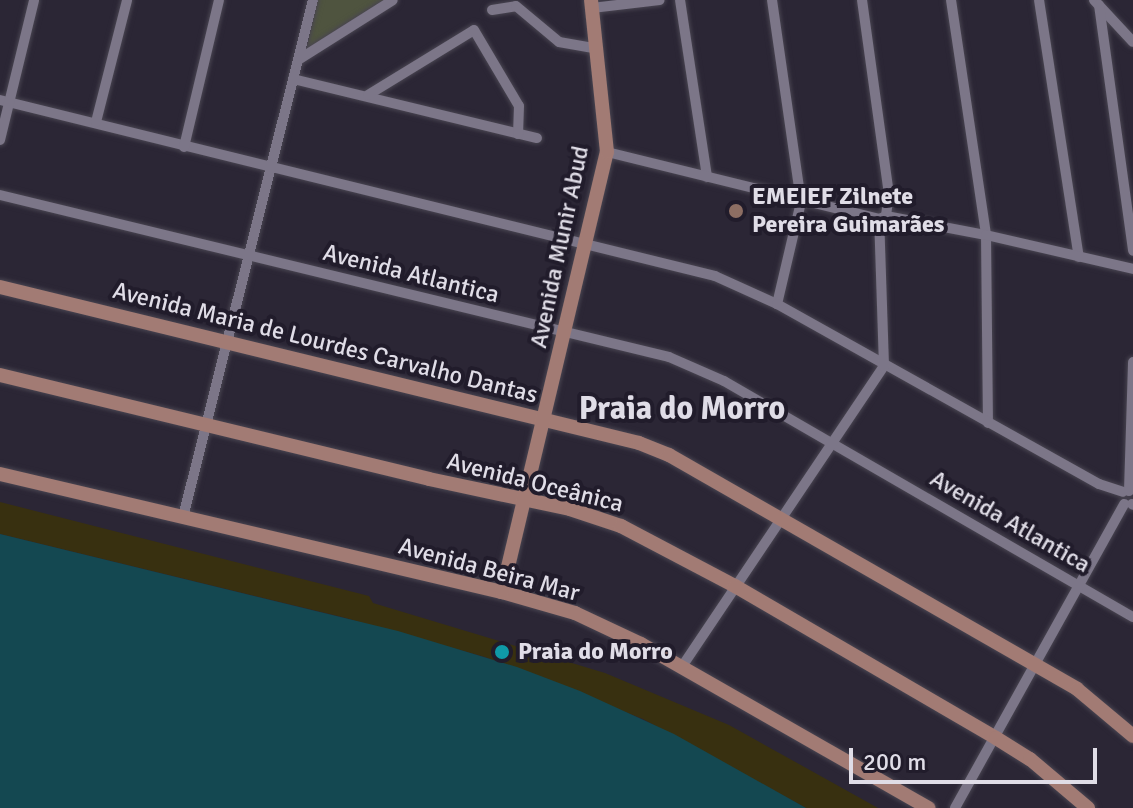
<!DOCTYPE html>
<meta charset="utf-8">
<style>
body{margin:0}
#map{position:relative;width:1133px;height:808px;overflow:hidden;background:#2b2635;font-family:Signika,sans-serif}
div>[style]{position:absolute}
.green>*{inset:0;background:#4f543f}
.sand>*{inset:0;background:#383010}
.water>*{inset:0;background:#144851}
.roads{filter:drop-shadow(0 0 2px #494551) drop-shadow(0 0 2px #494551)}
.street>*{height:10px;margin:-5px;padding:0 5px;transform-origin:5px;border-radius:5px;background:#7c7688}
.secondary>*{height:14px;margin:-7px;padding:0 7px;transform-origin:7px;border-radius:7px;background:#a27b74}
.dots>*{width:22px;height:22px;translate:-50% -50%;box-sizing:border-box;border:4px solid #211c2b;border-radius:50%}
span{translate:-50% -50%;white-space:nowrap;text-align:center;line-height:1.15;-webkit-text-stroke:8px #211c2b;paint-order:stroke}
.poi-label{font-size:24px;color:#e0dde7;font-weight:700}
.left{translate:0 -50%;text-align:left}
.street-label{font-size:24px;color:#e0dde7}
.district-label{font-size:32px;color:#e0dde7;font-weight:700}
.scale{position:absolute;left:849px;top:748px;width:248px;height:36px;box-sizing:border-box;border:4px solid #e0dde7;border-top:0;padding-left:10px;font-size:24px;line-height:28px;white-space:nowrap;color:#e0dde7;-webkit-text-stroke:6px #211c2b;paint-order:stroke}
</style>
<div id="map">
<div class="green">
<div style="clip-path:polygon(317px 0,385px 0,306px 51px)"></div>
</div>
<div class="sand">
<div style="clip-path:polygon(0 502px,369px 596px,373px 603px,605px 673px,729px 725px,878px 808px,806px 808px,643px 719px,485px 657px,342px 617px,0 534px)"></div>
</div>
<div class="water">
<div style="clip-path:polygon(0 534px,398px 631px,517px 667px,580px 691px,674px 734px,806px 808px,0 808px)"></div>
</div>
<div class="roads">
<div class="street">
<div style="left:680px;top:0;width:179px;rotate:81.3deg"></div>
<div style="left:772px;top:0;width:204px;rotate:81.8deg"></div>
<div style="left:801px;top:202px;width:105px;rotate:103.2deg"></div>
<div style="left:862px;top:0;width:196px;rotate:82.1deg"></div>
<div style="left:889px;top:194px;width:22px;rotate:98deg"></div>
<div style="left:951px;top:0;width:238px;rotate:81.5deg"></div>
<div style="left:986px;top:235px;width:188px;rotate:89.4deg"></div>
<div style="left:1039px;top:0;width:260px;rotate:81.2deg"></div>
<div style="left:1094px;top:0;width:57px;rotate:47.1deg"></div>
<div style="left:1099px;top:5px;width:248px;rotate:82.1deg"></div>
<div style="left:592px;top:8px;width:68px;rotate:-6.7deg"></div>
<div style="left:492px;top:10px;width:24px;rotate:-9deg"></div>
<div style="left:516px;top:6px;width:56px;rotate:39.9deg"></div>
<div style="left:559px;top:42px;width:39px;rotate:10deg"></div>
<div style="left:298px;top:60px;width:112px;rotate:-32.3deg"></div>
<div style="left:293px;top:79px;width:251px;rotate:13.6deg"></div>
<div style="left:368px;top:95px;width:124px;rotate:-31.5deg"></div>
<div style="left:474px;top:30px;width:88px;rotate:59.4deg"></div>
<div style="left:519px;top:106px;width:28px;rotate:92deg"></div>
<div style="left:0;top:100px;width:736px;rotate:13.83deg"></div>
<div style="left:715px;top:276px;width:68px;rotate:24.3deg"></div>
<div style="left:777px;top:304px;width:369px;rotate:29.2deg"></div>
<div style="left:1099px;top:484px;width:25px;rotate:18deg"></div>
<div style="left:96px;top:122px;width:126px;rotate:-75.7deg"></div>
<div style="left:0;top:140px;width:144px;rotate:-76.3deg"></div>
<div style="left:184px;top:147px;width:151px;rotate:-76.6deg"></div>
<div style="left:607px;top:152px;width:280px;rotate:13.8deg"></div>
<div style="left:879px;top:219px;width:8px;rotate:-23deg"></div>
<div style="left:886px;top:216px;width:102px;rotate:10.8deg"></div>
<div style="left:986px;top:235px;width:151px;rotate:13deg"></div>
<div style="left:0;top:195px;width:688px;rotate:13.61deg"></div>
<div style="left:669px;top:357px;width:60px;rotate:23.6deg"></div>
<div style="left:724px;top:381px;width:472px;rotate:30deg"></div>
<div style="left:1129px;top:491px;width:129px;rotate:-88.2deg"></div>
<div style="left:1132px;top:504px;width:1px;rotate:45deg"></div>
<div style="left:183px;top:517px;width:533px;rotate:-75.89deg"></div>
<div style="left:681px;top:668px;width:364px;rotate:-56.1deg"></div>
<div style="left:884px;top:366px;width:147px;rotate:-91.9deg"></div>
<div style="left:955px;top:808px;width:348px;rotate:-60.9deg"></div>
</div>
<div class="secondary">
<div style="left:0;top:287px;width:658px;rotate:13.72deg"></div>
<div style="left:639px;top:443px;width:32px;rotate:22deg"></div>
<div style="left:669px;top:455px;width:470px;rotate:29.8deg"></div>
<div style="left:1077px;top:689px;width:73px;rotate:40deg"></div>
<div style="left:0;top:375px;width:441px;rotate:13.6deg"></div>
<div style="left:429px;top:479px;width:144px;rotate:12deg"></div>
<div style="left:570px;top:509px;width:54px;rotate:18.4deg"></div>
<div style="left:621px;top:526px;width:129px;rotate:27.8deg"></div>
<div style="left:735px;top:586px;width:302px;rotate:30.2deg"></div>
<div style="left:996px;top:738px;width:40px;rotate:32deg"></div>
<div style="left:1030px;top:759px;width:76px;rotate:40.2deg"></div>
<div style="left:0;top:474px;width:516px;rotate:13.23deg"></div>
<div style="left:502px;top:592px;width:76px;rotate:16deg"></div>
<div style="left:575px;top:613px;width:73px;rotate:25.2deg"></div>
<div style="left:641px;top:644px;width:331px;rotate:29.7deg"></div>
<div style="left:502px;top:592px;width:452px;rotate:-76.6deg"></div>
<div style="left:607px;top:152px;width:153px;rotate:-96deg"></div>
</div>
</div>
<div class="dots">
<div style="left:736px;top:211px;background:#8d6e63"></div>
<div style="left:502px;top:652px;background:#0f9aa8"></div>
</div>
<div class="poi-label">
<span class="left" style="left:752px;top:211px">EMEIEF Zilnete<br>Pereira Guimarães</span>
<span class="left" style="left:518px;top:652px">Praia do Morro</span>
</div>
<div class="street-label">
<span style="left:560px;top:247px;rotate:-78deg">Avenida Munir Abud</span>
<span style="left:411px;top:274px;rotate:14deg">Avenida Atlantica</span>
<span style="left:325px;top:343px;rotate:14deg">Avenida Maria de Lourdes Carvalho Dantas</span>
<span style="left:535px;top:483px;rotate:14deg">Avenida Oceânica</span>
<span style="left:1010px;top:522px;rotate:30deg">Avenida Atlantica</span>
<span style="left:489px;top:570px;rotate:15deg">Avenida Beira Mar</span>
</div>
<div class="district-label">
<span style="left:682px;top:409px">Praia do Morro</span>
</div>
<div class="scale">200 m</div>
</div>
